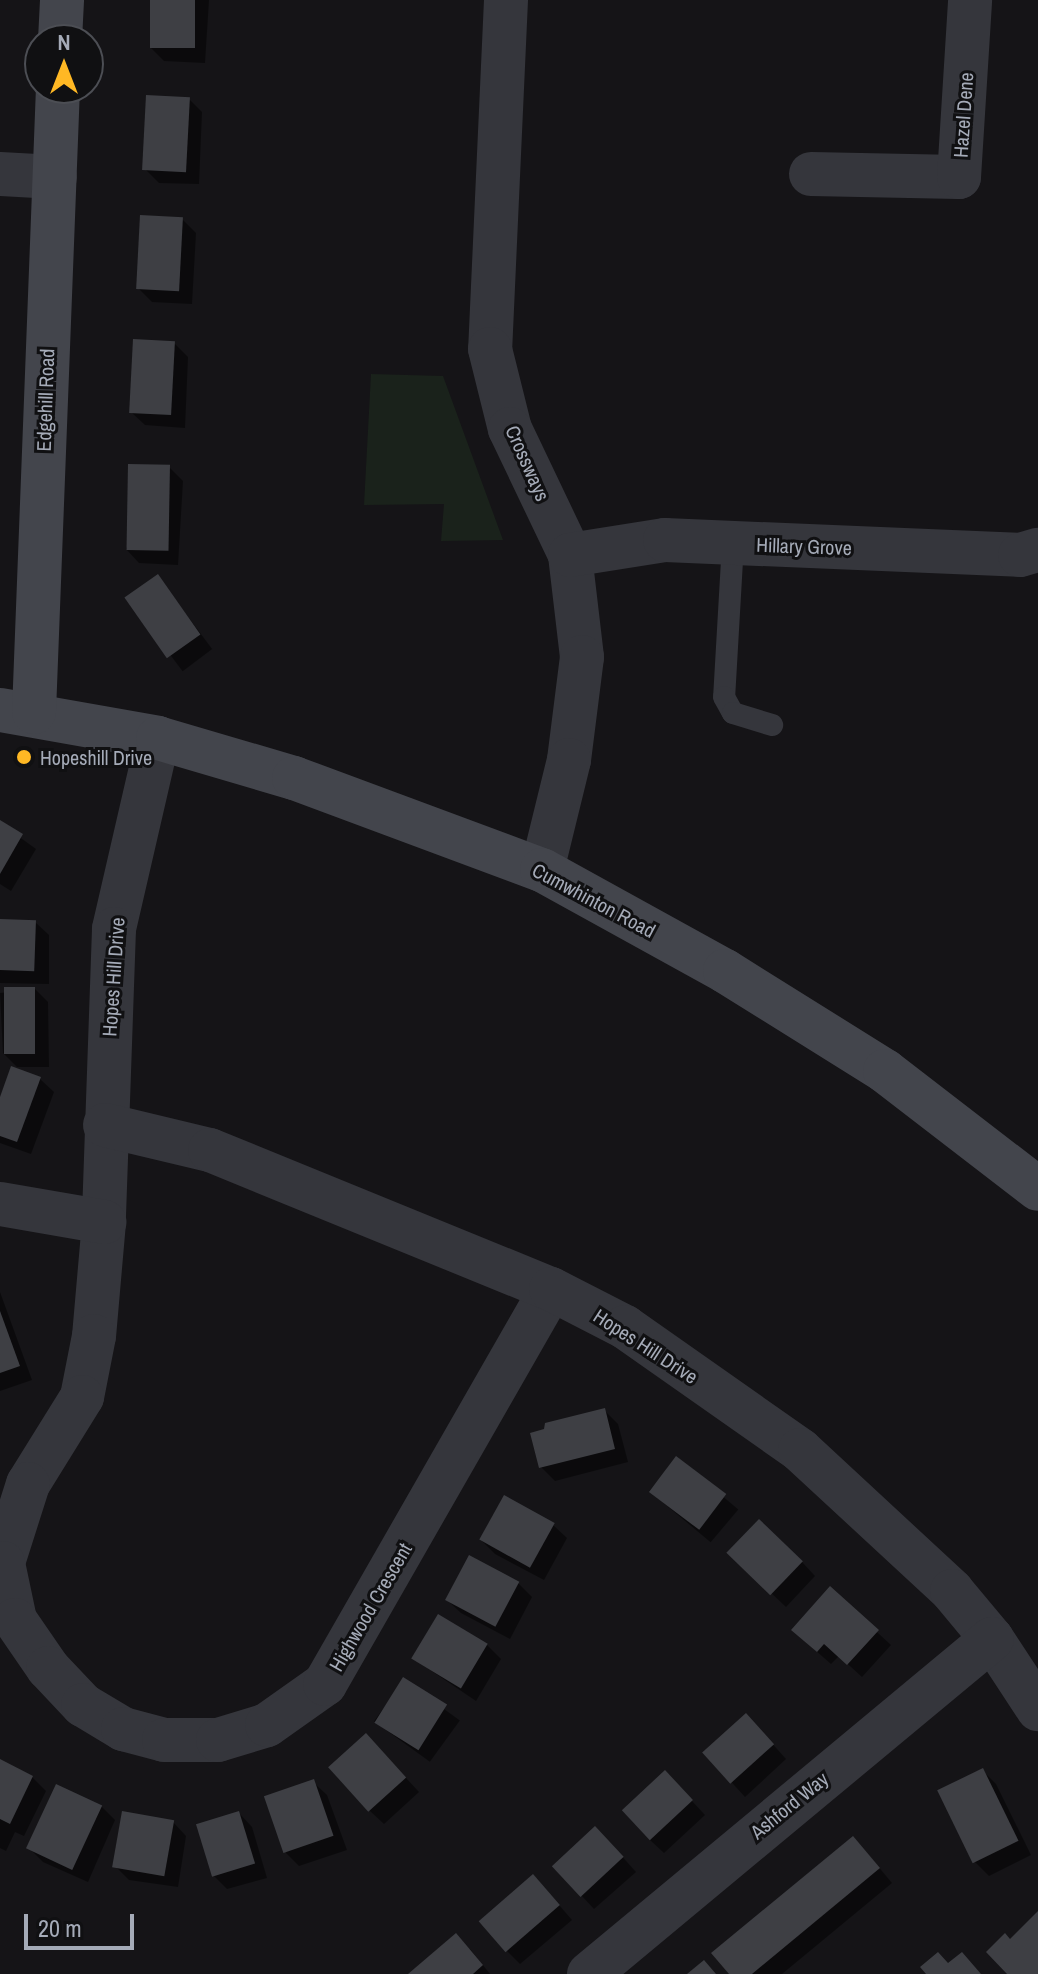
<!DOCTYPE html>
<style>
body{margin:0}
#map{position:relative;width:1038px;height:1974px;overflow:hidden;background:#151417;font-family:"Archivo Narrow",sans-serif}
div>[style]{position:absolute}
.green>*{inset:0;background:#1a221b}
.shadow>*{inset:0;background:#0007;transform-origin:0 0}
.building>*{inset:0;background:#3e3f44;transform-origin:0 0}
.lane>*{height:22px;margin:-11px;padding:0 11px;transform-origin:11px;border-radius:11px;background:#35363c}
.street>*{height:44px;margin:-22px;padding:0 22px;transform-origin:22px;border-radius:22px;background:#35363c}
.secondary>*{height:44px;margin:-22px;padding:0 22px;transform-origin:22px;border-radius:22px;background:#43454c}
.dots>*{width:22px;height:22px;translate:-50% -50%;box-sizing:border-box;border:4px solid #101012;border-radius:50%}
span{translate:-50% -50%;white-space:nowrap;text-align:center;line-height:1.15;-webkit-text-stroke:6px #101012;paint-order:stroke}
.street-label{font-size:20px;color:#a5abb8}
.poi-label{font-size:20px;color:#a5abb8}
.left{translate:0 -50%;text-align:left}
.north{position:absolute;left:24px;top:24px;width:80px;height:80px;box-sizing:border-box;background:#101012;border:2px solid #4c4e54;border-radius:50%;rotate:0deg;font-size:22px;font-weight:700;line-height:32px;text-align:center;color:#a5abb8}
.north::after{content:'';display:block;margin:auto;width:28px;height:36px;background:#ffb824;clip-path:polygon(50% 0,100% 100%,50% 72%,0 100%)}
.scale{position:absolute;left:24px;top:1914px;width:110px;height:36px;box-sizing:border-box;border:4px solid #a5abb8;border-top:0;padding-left:10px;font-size:24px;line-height:28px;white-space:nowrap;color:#a5abb8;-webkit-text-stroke:6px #101012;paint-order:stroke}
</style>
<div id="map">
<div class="green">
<div style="clip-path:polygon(371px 374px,443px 376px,503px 540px,441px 541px,444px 504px,364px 505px)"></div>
</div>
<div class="shadow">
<div style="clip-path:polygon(152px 0,209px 0,205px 63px,164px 61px,150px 47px)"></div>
<div style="clip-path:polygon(189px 99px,202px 112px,199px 184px,159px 183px,145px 169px)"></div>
<div style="clip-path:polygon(182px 219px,196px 233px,192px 304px,152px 302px,138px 288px)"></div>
<div style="clip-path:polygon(174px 343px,188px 357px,185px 428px,145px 425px,131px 412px)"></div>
<div style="clip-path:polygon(169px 467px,183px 481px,178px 565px,139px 563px,126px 549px)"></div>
<div style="left:158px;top:577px;width:90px;height:37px;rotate:53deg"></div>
<div style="clip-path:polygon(0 823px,36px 849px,11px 891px,0 884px)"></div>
<div style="clip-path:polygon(0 921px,35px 922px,49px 935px,49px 984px,0 983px)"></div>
<div style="clip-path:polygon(35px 989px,48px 1002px,49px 1067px,17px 1067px,3px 1053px,0 993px)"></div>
<div style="clip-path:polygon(40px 1079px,54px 1092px,31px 1154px,0 1143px,0 1100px)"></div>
<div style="clip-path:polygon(0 1292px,32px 1380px,0 1391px)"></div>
<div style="clip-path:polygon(604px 1410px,618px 1424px,628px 1462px,555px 1481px,541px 1467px)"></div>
<div style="left:677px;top:1458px;width:80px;height:43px;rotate:40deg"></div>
<div style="clip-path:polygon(553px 1525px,567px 1538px,544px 1580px,495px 1554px,481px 1540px)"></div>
<div style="clip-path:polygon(729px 1553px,802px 1562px,815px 1576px,786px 1607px)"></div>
<div style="clip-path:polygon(518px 1583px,532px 1597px,510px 1639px,461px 1613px,447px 1600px)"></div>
<div style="clip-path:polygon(830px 1589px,891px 1645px,862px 1677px,839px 1656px,831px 1664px,807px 1643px)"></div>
<div style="clip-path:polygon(487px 1645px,501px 1659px,476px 1701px,414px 1659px)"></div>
<div style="left:404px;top:1680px;width:69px;height:51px;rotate:36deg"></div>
<div style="clip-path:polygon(759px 1729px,786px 1759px,745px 1797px,705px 1753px)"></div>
<div style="clip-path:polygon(380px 1750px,419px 1792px,384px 1824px,370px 1811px)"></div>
<div style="clip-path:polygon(0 1762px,32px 1777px,46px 1791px,24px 1836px,15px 1832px,6px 1851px,0 1848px)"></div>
<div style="clip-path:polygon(983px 1771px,996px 1784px,1031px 1855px,989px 1876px,975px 1862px)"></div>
<div style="clip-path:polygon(313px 1782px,327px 1795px,347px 1850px,299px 1866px,286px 1853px)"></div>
<div style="clip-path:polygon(678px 1786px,705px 1815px,664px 1853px,650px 1840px)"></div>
<div style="clip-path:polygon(101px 1806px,115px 1820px,88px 1882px,43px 1862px,29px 1848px)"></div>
<div style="clip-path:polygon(239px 1813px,252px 1827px,267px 1878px,227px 1889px,214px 1876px)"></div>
<div style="clip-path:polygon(173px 1822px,186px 1836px,178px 1887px,129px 1880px,115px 1866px)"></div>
<div style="clip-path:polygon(609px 1842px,636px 1872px,594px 1909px,554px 1866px)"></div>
<div style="clip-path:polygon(866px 1852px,892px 1883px,782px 1974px,731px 1974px)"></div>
<div style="clip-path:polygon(546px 1890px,572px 1920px,520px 1964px,506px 1950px)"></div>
<div style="clip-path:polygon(470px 1949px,490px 1974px,411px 1974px)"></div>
</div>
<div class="building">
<div style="left:150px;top:0;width:45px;height:48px"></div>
<div style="left:146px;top:95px;width:44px;height:75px;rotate:3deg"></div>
<div style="left:140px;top:215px;width:43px;height:74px;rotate:3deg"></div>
<div style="left:133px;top:339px;width:42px;height:74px;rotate:3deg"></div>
<div style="left:128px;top:464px;width:42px;height:86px;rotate:1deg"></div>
<div style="left:158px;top:574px;width:74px;height:41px;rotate:55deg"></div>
<div style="clip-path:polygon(0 820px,23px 834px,0 874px)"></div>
<div style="left:0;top:919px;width:36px;height:51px;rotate:2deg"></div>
<div style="left:4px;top:987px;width:31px;height:67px"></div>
<div style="clip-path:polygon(11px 1066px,41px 1077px,17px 1142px,0 1136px,0 1097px)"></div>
<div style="clip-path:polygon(0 1311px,20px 1366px,0 1373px)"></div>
<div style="clip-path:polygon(605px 1408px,615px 1449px,539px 1468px,530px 1433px,544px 1429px,545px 1423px)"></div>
<div style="left:676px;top:1456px;width:63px;height:45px;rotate:37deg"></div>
<div style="left:504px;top:1495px;width:58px;height:51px;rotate:29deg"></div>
<div style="left:759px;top:1519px;width:61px;height:47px;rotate:44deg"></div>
<div style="left:469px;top:1555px;width:57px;height:51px;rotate:28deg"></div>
<div style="clip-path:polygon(830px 1586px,879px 1630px,847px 1665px,824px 1644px,817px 1652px,791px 1630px)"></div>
<div style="left:438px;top:1614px;width:58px;height:52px;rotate:31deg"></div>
<div style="left:403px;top:1677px;width:52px;height:54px;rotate:32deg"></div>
<div style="left:746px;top:1713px;width:42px;height:59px;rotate:48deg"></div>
<div style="left:366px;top:1733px;width:60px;height:51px;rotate:48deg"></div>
<div style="clip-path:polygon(0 1759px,33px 1776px,10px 1824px,0 1819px)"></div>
<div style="left:983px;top:1768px;width:81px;height:51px;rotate:64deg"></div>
<div style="left:665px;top:1770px;width:41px;height:59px;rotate:47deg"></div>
<div style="left:314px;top:1779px;width:60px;height:53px;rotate:71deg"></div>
<div style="left:56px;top:1784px;width:51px;height:71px;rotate:25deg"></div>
<div style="left:122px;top:1811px;width:53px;height:57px;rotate:10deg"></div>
<div style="left:239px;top:1811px;width:55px;height:45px;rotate:73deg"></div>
<div style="left:595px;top:1826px;width:42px;height:59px;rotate:47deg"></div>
<div style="clip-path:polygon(853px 1836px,880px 1868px,752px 1974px,729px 1974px,711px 1953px)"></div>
<div style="left:533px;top:1874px;width:41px;height:72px;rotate:49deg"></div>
<div style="clip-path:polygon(1038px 1911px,1038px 1974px,1007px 1974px,986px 1952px,1005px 1933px,1010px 1939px)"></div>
<div style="clip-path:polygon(456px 1933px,483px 1965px,473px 1974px,408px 1974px)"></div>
<div style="clip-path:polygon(938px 1952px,948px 1963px,962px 1952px,981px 1974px,926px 1974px,920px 1967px)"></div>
<div style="clip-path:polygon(704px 1960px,716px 1974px,687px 1974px)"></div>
</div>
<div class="lane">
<div style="left:733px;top:543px;width:154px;rotate:93.3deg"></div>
<div style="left:724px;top:697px;width:18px;rotate:61deg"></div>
<div style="left:733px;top:713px;width:41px;rotate:17.1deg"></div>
</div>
<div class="street">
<div style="left:506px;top:0;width:349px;rotate:92.6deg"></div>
<div style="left:490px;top:349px;width:82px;rotate:76deg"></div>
<div style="left:510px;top:429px;width:140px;rotate:64.5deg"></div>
<div style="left:570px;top:555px;width:103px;rotate:83.3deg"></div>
<div style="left:582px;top:657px;width:104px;rotate:97.2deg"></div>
<div style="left:569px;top:760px;width:113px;rotate:103.8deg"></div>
<div style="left:0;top:174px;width:55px;rotate:3.1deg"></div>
<div style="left:811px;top:174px;width:148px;rotate:1.2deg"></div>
<div style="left:959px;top:177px;width:177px;rotate:-86.4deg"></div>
<div style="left:570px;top:555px;width:96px;rotate:-9deg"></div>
<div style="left:665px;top:540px;width:355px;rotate:2.4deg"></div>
<div style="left:1020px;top:555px;width:19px;rotate:-16deg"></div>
<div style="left:158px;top:738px;width:196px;rotate:103deg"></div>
<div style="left:114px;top:929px;width:293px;rotate:92deg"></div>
<div style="left:104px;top:1222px;width:114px;rotate:95deg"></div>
<div style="left:94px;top:1336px;width:62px;rotate:101.1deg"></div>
<div style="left:82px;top:1397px;width:102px;rotate:121.8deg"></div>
<div style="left:28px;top:1484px;width:83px;rotate:107.6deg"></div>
<div style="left:3px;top:1563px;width:58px;rotate:78.1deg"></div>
<div style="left:15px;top:1620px;width:58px;rotate:55.5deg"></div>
<div style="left:48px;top:1668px;width:51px;rotate:46.6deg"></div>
<div style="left:83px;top:1705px;width:47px;rotate:31deg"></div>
<div style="left:123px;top:1729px;width:42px;rotate:15deg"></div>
<div style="left:164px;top:1740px;width:54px"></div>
<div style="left:218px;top:1740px;width:51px;rotate:-17deg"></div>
<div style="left:267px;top:1725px;width:71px;rotate:-35.3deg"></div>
<div style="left:325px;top:1684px;width:455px;rotate:-60.2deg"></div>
<div style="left:105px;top:1125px;width:108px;rotate:13.4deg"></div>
<div style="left:210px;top:1150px;width:368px;rotate:22.2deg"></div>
<div style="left:551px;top:1289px;width:83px;rotate:27.2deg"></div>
<div style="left:625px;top:1327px;width:214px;rotate:35.1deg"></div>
<div style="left:800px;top:1450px;width:207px;rotate:42.8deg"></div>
<div style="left:952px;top:1591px;width:62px;rotate:50.2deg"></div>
<div style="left:992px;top:1639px;width:84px;rotate:56.7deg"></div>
<div style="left:0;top:1204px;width:106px;rotate:9.8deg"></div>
<div style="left:589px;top:1974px;width:524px;rotate:-39.74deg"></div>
</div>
<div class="secondary">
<div style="left:60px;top:40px;width:40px;rotate:-87.1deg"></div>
<div style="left:0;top:710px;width:160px;rotate:10deg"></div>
<div style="left:158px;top:738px;width:142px;rotate:16.4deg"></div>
<div style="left:294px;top:778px;width:265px;rotate:20.4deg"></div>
<div style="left:542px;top:870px;width:209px;rotate:28.9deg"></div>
<div style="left:725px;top:971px;width:189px;rotate:32deg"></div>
<div style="left:885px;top:1071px;width:193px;rotate:37.6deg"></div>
<div style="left:34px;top:712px;width:624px;rotate:-87.8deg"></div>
</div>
<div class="dots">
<div style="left:24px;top:757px;background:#ffb824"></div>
</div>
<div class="street-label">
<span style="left:963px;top:115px;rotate:-86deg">Hazel Dene</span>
<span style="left:45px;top:400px;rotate:-88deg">Edgehill Road</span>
<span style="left:528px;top:463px;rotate:66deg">Crossways</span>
<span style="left:804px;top:546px;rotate:2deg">Hillary Grove</span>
<span style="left:594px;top:900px;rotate:28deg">Cumwhinton Road</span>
<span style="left:113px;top:977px;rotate:-86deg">Hopes Hill Drive</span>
<span style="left:646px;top:1346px;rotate:33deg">Hopes Hill Drive</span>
<span style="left:370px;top:1607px;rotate:-60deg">Highwood Crescent</span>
<span style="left:789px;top:1805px;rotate:-39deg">Ashford Way</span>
</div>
<div class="poi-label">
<span class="left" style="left:40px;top:757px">Hopeshill Drive</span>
</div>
<div class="north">N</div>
<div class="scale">20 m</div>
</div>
